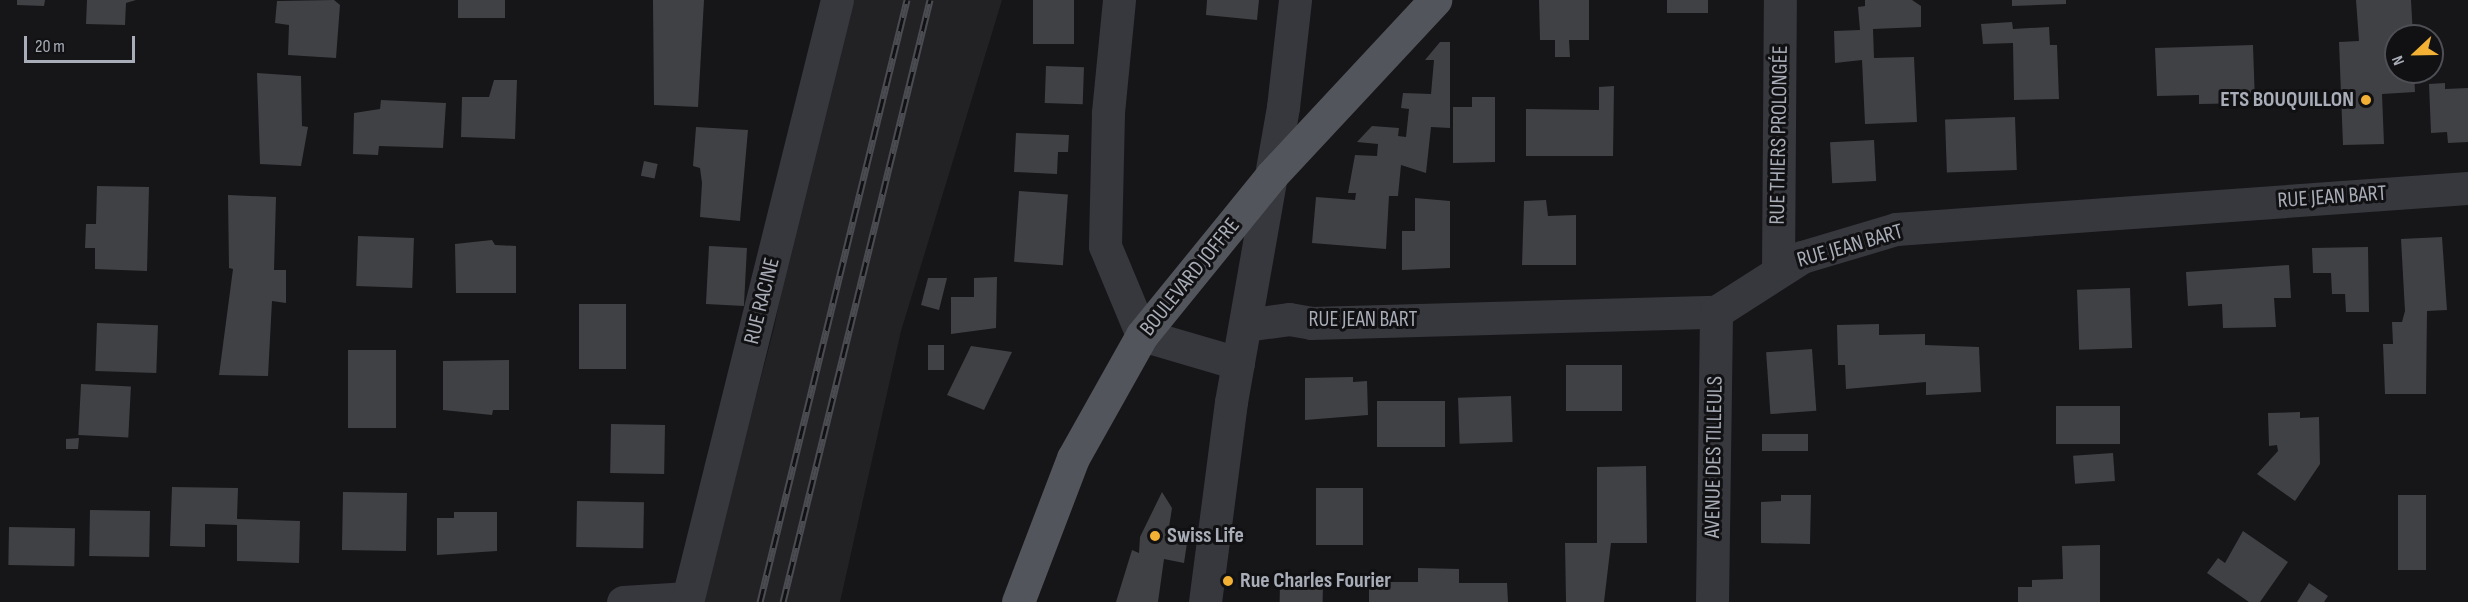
<!DOCTYPE html>
<meta charset="utf-8">
<style>
body{margin:0}
#map{position:relative;width:2468px;height:602px;overflow:hidden;background:#161618;font-family:"Sofia Sans Condensed",sans-serif}
div>[style]{position:absolute}
.built>*{inset:0;background:#222225}
.building>*{inset:0;background:#404145;transform-origin:0 0}
.minor>*{height:33px;margin:-16.5px;padding:0 16.5px;transform-origin:16.5px;border-radius:16.5px;background:#37383d}
.major>*{height:33px;margin:-16.5px;padding:0 16.5px;transform-origin:16.5px;border-radius:16.5px;background:#53555c}
.rail>*{height:7px;margin-top:-3.5px;transform-origin:0;background:repeating-linear-gradient(90deg,#111113 0 14px,#4a4c52 0 28px);box-sizing:border-box;border-block:2px solid #4a4c52}
.dots>*{width:16px;height:16px;translate:-50% -50%;box-sizing:border-box;border:3px solid #111113;border-radius:50%}
span{translate:-50% -50%;white-space:nowrap;text-align:center;line-height:1.15;-webkit-text-stroke:6px #111113;paint-order:stroke}
.poi-label{font-size:22px;color:#a8adb8;font-weight:700}
.right{translate:-100% -50%;text-align:right}
.left{translate:0 -50%;text-align:left}
.street-label{font-size:22px;color:#a8adb8}
.north{position:absolute;left:2384px;top:24px;width:60px;height:60px;box-sizing:border-box;background:#111113;border:2px solid #4d4f55;border-radius:50%;rotate:248deg;font-size:16px;font-weight:700;line-height:24px;text-align:center;color:#a8adb8}
.north::after{content:'';display:block;margin:auto;width:21px;height:27px;background:#f2b134;clip-path:polygon(50% 0,100% 100%,50% 72%,0 100%)}
.scale{position:absolute;left:24px;top:36px;width:111px;height:27px;box-sizing:border-box;border:3px solid #a8adb8;border-top:0;padding-left:8px;font-size:18px;line-height:21px;white-space:nowrap;color:#a8adb8;-webkit-text-stroke:4px #111113;paint-order:stroke}
</style>
<div id="map">
<div class="built">
<div style="clip-path:polygon(842px 0,1002px 0,901px 331px,840px 602px,702px 602px,774px 328px)"></div>
</div>
<div class="building">
<div style="clip-path:polygon(17px 0,45px 0,44px 6px,17px 5px)"></div>
<div style="clip-path:polygon(87px 0,136px 0,126px 3px,125px 25px,86px 24px)"></div>
<div style="clip-path:polygon(334px 0,340px 5px,336px 58px,288px 55px,289px 25px,275px 23px,277px 1px)"></div>
<div style="left:458px;top:0;width:47px;height:18px"></div>
<div style="clip-path:polygon(653px 0,704px 0,698px 107px,654px 105px)"></div>
<div style="left:1033px;top:0;width:41px;height:44px"></div>
<div style="clip-path:polygon(1207px 0,1259px 0,1257px 20px,1206px 15px)"></div>
<div style="clip-path:polygon(1539px 0,1589px 0,1589px 40px,1569px 40px,1570px 57px,1555px 57px,1555px 40px,1540px 40px)"></div>
<div style="left:1667px;top:0;width:41px;height:13px"></div>
<div style="clip-path:polygon(1865px 0,1912px 0,1921px 6px,1921px 27px,1873px 29px,1874px 58px,1914px 57px,1917px 122px,1865px 124px,1862px 60px,1835px 63px,1834px 31px,1860px 30px,1858px 7px,1865px 6px)"></div>
<div style="clip-path:polygon(2012px 0,2066px 0,2066px 4px,2012px 6px)"></div>
<div style="clip-path:polygon(2356px 0,2411px 0,2413px 36px,2396px 36px,2396px 72px,2414px 72px,2415px 92px,2382px 94px,2384px 144px,2343px 145px,2339px 42px,2359px 41px)"></div>
<div style="clip-path:polygon(2012px 22px,2013px 29px,2049px 27px,2050px 45px,2057px 45px,2059px 99px,2014px 100px,2013px 43px,1983px 44px,1981px 24px)"></div>
<div style="clip-path:polygon(1440px 42px,1450px 42px,1450px 128px,1431px 127px,1426px 173px,1401px 165px,1398px 196px,1389px 196px,1386px 249px,1312px 243px,1316px 197px,1355px 200px,1356px 193px,1348px 193px,1355px 155px,1377px 156px,1378px 144px,1357px 142px,1372px 126px,1399px 128px,1398px 136px,1406px 137px,1409px 109px,1401px 108px,1403px 93px,1431px 94px,1434px 60px,1425px 60px)"></div>
<div style="clip-path:polygon(2253px 45px,2255px 103px,2199px 104px,2199px 95px,2157px 96px,2155px 48px)"></div>
<div style="left:1046px;top:66px;width:38px;height:37px;rotate:2deg"></div>
<div style="clip-path:polygon(257px 73px,301px 76px,302px 126px,308px 127px,301px 166px,260px 164px)"></div>
<div style="clip-path:polygon(494px 80px,517px 80px,515px 139px,461px 137px,462px 97px,489px 97px)"></div>
<div style="clip-path:polygon(2445px 83px,2445px 89px,2468px 88px,2468px 142px,2448px 143px,2447px 132px,2431px 133px,2429px 84px)"></div>
<div style="clip-path:polygon(1614px 86px,1613px 156px,1526px 156px,1526px 109px,1599px 110px,1599px 87px)"></div>
<div style="clip-path:polygon(1472px 97px,1495px 97px,1495px 162px,1453px 163px,1453px 107px,1472px 107px)"></div>
<div style="clip-path:polygon(381px 100px,446px 103px,443px 148px,379px 146px,378px 155px,353px 154px,354px 113px,380px 109px)"></div>
<div style="left:2015px;top:117px;width:53px;height:70px;rotate:88deg"></div>
<div style="clip-path:polygon(696px 127px,748px 130px,740px 221px,700px 217px,702px 183px,700px 168px,693px 166px)"></div>
<div style="clip-path:polygon(1016px 133px,1069px 135px,1068px 152px,1058px 152px,1057px 174px,1014px 172px)"></div>
<div style="left:1874px;top:140px;width:41px;height:44px;rotate:87deg"></div>
<div style="left:644px;top:161px;width:14px;height:15px;rotate:12deg"></div>
<div style="clip-path:polygon(97px 186px,149px 187px,147px 271px,95px 269px,95px 248px,85px 248px,86px 224px,96px 224px)"></div>
<div style="left:1019px;top:191px;width:49px;height:71px;rotate:4deg"></div>
<div style="clip-path:polygon(228px 195px,276px 197px,274px 270px,286px 270px,286px 303px,272px 301px,268px 376px,219px 375px,233px 269px,229px 268px)"></div>
<div style="clip-path:polygon(1415px 198px,1450px 201px,1450px 268px,1402px 270px,1402px 231px,1415px 231px)"></div>
<div style="clip-path:polygon(1546px 200px,1548px 216px,1576px 215px,1576px 265px,1522px 265px,1524px 201px)"></div>
<div style="left:358px;top:236px;width:56px;height:50px;rotate:2deg"></div>
<div style="clip-path:polygon(2442px 237px,2447px 310px,2427px 311px,2426px 394px,2385px 394px,2383px 344px,2393px 344px,2392px 322px,2402px 322px,2405px 311px,2401px 239px)"></div>
<div style="clip-path:polygon(492px 240px,495px 245px,516px 246px,516px 293px,456px 293px,455px 244px)"></div>
<div style="left:709px;top:246px;width:38px;height:58px;rotate:3deg"></div>
<div style="clip-path:polygon(2368px 247px,2369px 312px,2346px 312px,2345px 294px,2332px 294px,2331px 273px,2313px 273px,2312px 248px)"></div>
<div style="clip-path:polygon(2289px 265px,2291px 298px,2274px 298px,2276px 327px,2223px 328px,2222px 304px,2188px 306px,2186px 272px)"></div>
<div style="clip-path:polygon(997px 277px,996px 328px,951px 334px,951px 297px,974px 297px,974px 278px)"></div>
<div style="clip-path:polygon(928px 278px,947px 278px,939px 310px,921px 305px)"></div>
<div style="left:2130px;top:288px;width:60px;height:53px;rotate:88deg"></div>
<div style="left:579px;top:304px;width:47px;height:65px"></div>
<div style="left:97px;top:323px;width:61px;height:48px;rotate:2deg"></div>
<div style="clip-path:polygon(1879px 324px,1879px 335px,1925px 334px,1925px 345px,1979px 347px,1981px 392px,1926px 395px,1926px 382px,1846px 389px,1845px 365px,1838px 365px,1837px 325px)"></div>
<div style="left:928px;top:345px;width:16px;height:25px"></div>
<div style="clip-path:polygon(971px 346px,1012px 352px,984px 410px,947px 395px)"></div>
<div style="left:1812px;top:349px;width:62px;height:46px;rotate:86deg"></div>
<div style="left:348px;top:350px;width:48px;height:78px"></div>
<div style="clip-path:polygon(509px 360px,509px 410px,493px 410px,492px 415px,443px 410px,443px 361px)"></div>
<div style="left:1622px;top:365px;width:46px;height:56px;rotate:90deg"></div>
<div style="clip-path:polygon(1353px 377px,1353px 382px,1367px 381px,1368px 415px,1305px 420px,1305px 378px)"></div>
<div style="left:81px;top:384px;width:50px;height:51px;rotate:3deg"></div>
<div style="left:1511px;top:396px;width:46px;height:53px;rotate:88deg"></div>
<div style="left:1445px;top:401px;width:46px;height:68px;rotate:90deg"></div>
<div style="left:2120px;top:406px;width:38px;height:64px;rotate:90deg"></div>
<div style="clip-path:polygon(2300px 412px,2300px 418px,2319px 417px,2320px 464px,2295px 501px,2257px 474px,2278px 451px,2277px 445px,2269px 446px,2268px 413px)"></div>
<div style="left:611px;top:424px;width:54px;height:49px;rotate:1deg"></div>
<div style="left:1808px;top:434px;width:17px;height:46px;rotate:90deg"></div>
<div style="clip-path:polygon(79px 438px,78px 449px,66px 449px,66px 439px)"></div>
<div style="left:2113px;top:453px;width:28px;height:40px;rotate:86deg"></div>
<div style="clip-path:polygon(1646px 466px,1647px 543px,1611px 543px,1604px 602px,1566px 602px,1565px 543px,1597px 543px,1597px 467px)"></div>
<div style="clip-path:polygon(172px 487px,238px 488px,237px 519px,300px 521px,299px 563px,237px 561px,237px 525px,205px 524px,205px 547px,170px 546px)"></div>
<div style="left:1363px;top:488px;width:57px;height:47px;rotate:90deg"></div>
<div style="left:343px;top:492px;width:64px;height:58px;rotate:1deg"></div>
<div style="clip-path:polygon(1162px 492px,1172px 508px,1167px 540px,1187px 543px,1184px 563px,1164px 559px,1158px 602px,1116px 602px,1132px 550px,1139px 553px,1140px 537px)"></div>
<div style="clip-path:polygon(1781px 495px,1811px 495px,1810px 544px,1761px 543px,1761px 502px,1781px 501px)"></div>
<div style="left:2398px;top:495px;width:28px;height:75px"></div>
<div style="left:577px;top:501px;width:67px;height:46px;rotate:1deg"></div>
<div style="left:90px;top:510px;width:60px;height:46px;rotate:1deg"></div>
<div style="clip-path:polygon(454px 512px,497px 512px,497px 551px,437px 555px,437px 518px,454px 518px)"></div>
<div style="left:9px;top:527px;width:66px;height:38px;rotate:1deg"></div>
<div style="clip-path:polygon(2243px 531px,2288px 562px,2260px 602px,2249px 602px,2207px 573px,2218px 558px,2225px 563px)"></div>
<div style="clip-path:polygon(2100px 545px,2100px 602px,2018px 602px,2018px 587px,2032px 587px,2032px 580px,2063px 579px,2062px 546px)"></div>
<div style="clip-path:polygon(1418px 568px,1459px 569px,1459px 583px,1507px 583px,1508px 602px,1369px 602px,1369px 582px,1418px 582px)"></div>
<div style="left:1280px;top:581px;width:43px;height:21px;rotate:1deg"></div>
<div style="clip-path:polygon(2309px 583px,2328px 596px,2324px 602px,2297px 602px)"></div>
</div>
<div class="minor">
<div style="left:1119px;top:0;width:114px;rotate:95.6deg"></div>
<div style="left:1108px;top:113px;width:133px;rotate:91.3deg"></div>
<div style="left:1105px;top:246px;width:96px;rotate:67.4deg"></div>
<div style="left:1142px;top:335px;width:100px;rotate:16.3deg"></div>
<div style="left:1778px;top:270px;width:270px;rotate:-89.6deg"></div>
<div style="left:1246px;top:325px;width:43px;rotate:-7.9deg"></div>
<div style="left:1289px;top:319px;width:22px;rotate:10deg"></div>
<div style="left:1311px;top:323px;width:405px;rotate:-1.6deg"></div>
<div style="left:1716px;top:312px;width:102px;rotate:-32.6deg"></div>
<div style="left:1802px;top:257px;width:98px;rotate:-16.6deg"></div>
<div style="left:1896px;top:229px;width:573px;rotate:-4.1deg"></div>
<div style="left:623px;top:602px;width:65px;rotate:-3.5deg"></div>
<div style="left:687px;top:602px;width:620px;rotate:-76.01deg"></div>
<div style="left:1205px;top:602px;width:202px;rotate:-82.6deg"></div>
<div style="left:1231px;top:402px;width:300px;rotate:-80deg"></div>
<div style="left:1283px;top:107px;width:108px;rotate:-83.6deg"></div>
<div style="left:1712px;top:602px;width:290px;rotate:-89.2deg"></div>
</div>
<div class="major">
<div style="left:1018px;top:602px;width:154px;rotate:-69.1deg"></div>
<div style="left:1073px;top:458px;width:141px;rotate:-60.7deg"></div>
<div style="left:1142px;top:335px;width:205px;rotate:-50.9deg"></div>
<div style="left:1271px;top:176px;width:241px;rotate:-47deg"></div>
</div>
<div class="rail">
<div style="left:760px;top:602px;width:620px;rotate:-76.28deg"></div>
<div style="left:783px;top:602px;width:620px;rotate:-76.28deg"></div>
</div>
<div class="dots">
<div style="left:2366px;top:100px;background:#f2b134"></div>
<div style="left:1155px;top:536px;background:#f2b134"></div>
<div style="left:1228px;top:581px;background:#f2b134"></div>
</div>
<div class="poi-label">
<span class="right" style="left:2354px;top:100px">ETS BOUQUILLON</span>
<span class="left" style="left:1167px;top:536px">Swiss Life</span>
<span class="left" style="left:1240px;top:581px">Rue Charles Fourier</span>
</div>
<div class="street-label">
<span style="left:1779px;top:135px;rotate:-89deg">RUE THIERS PROLONGÉE</span>
<span style="left:2332px;top:197px;rotate:-4deg">RUE JEAN BART</span>
<span style="left:1850px;top:246px;rotate:-16deg">RUE JEAN BART</span>
<span style="left:1190px;top:277px;rotate:-51deg">BOULEVARD JOFFRE</span>
<span style="left:762px;top:301px;rotate:-76deg">RUE RACINE</span>
<span style="left:1363px;top:320px">RUE JEAN BART</span>
<span style="left:1714px;top:457px;rotate:-89deg">AVENUE DES TILLEULS</span>
</div>
<div class="north">N</div>
<div class="scale">20 m</div>
</div>
